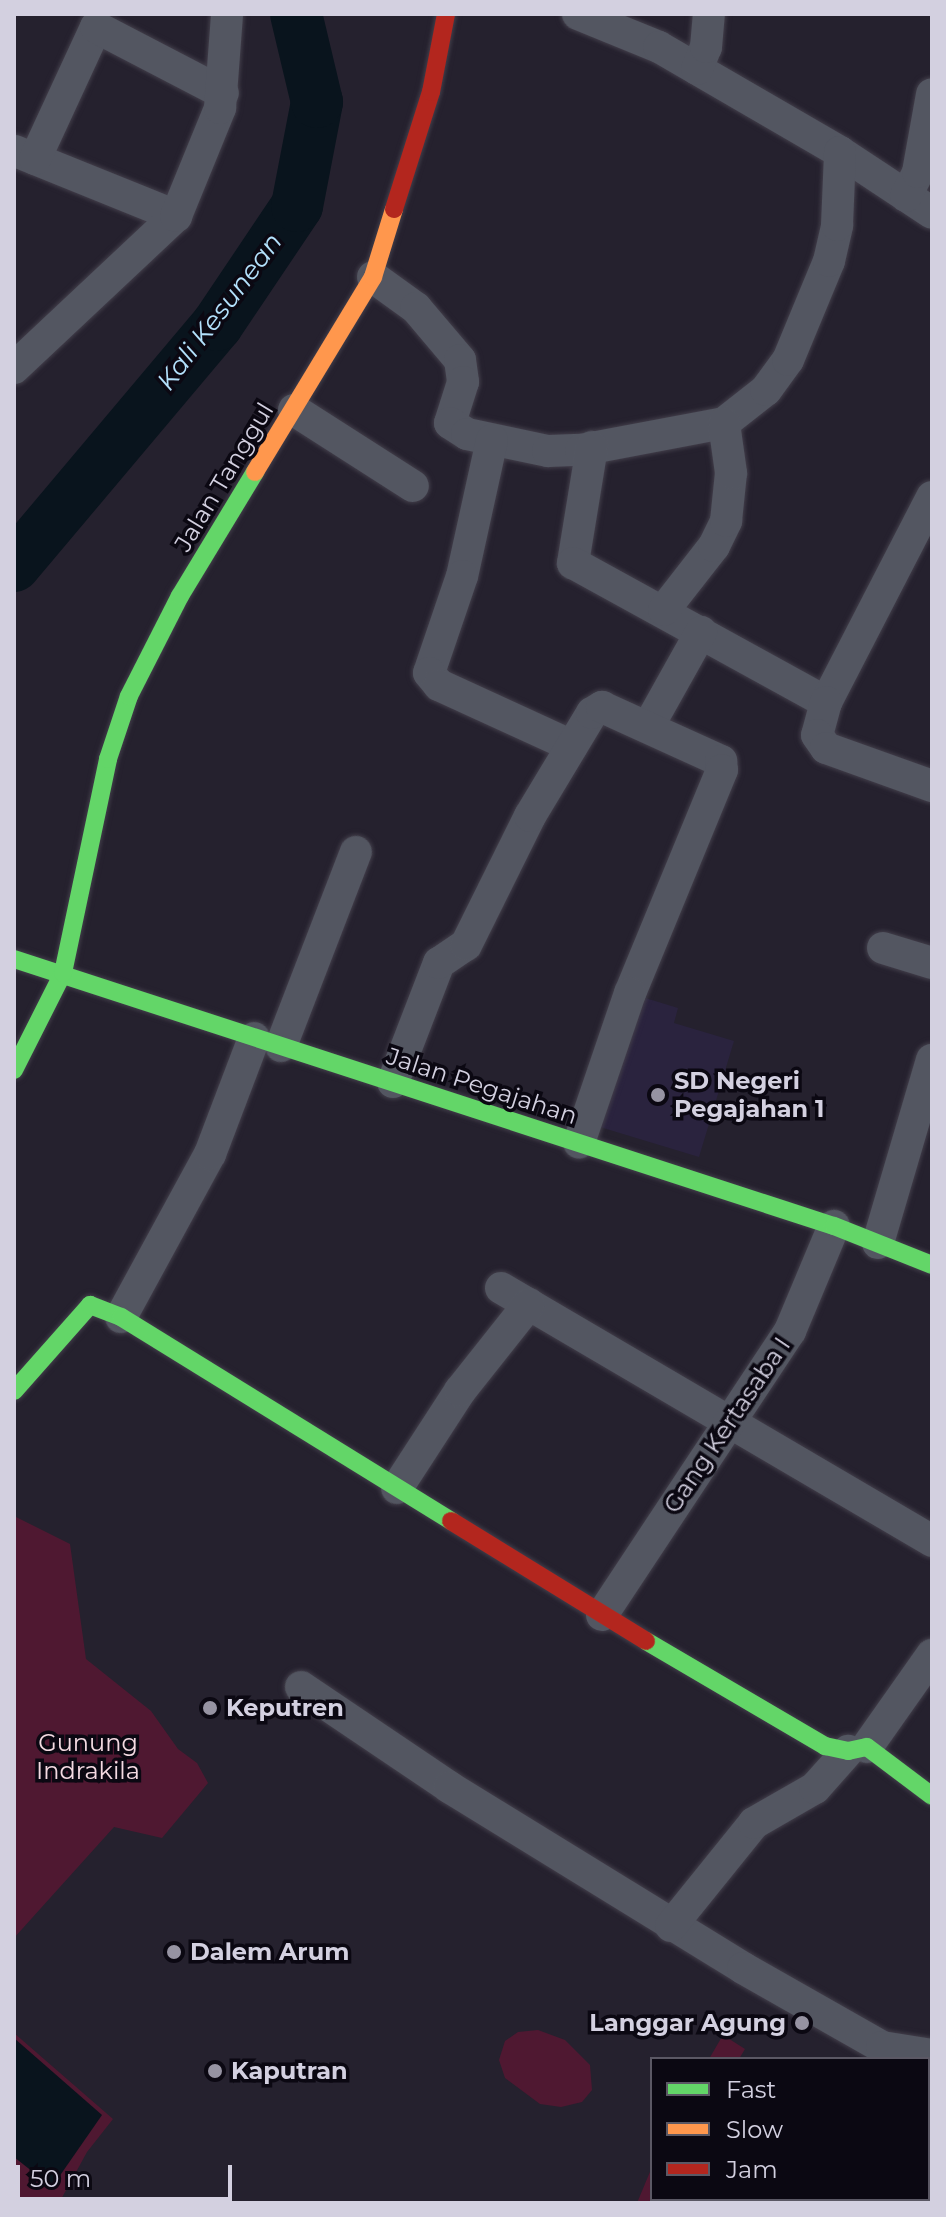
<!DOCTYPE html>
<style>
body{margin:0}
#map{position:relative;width:946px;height:2217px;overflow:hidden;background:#25212e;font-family:Montserrat,sans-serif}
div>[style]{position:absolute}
.built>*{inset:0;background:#2a233e}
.green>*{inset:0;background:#4f1831}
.water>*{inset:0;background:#09141d}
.river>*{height:52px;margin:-26px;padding:0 26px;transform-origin:26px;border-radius:26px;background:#09141d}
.roads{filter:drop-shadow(0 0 2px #423e4a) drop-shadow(0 0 2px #423e4a)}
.street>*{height:32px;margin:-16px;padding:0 16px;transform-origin:16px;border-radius:16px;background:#535661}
.fast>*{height:18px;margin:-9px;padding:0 9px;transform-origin:9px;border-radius:9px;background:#63d668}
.slow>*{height:18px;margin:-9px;padding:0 9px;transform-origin:9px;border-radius:9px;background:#ff974d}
.jam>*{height:18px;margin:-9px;padding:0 9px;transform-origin:9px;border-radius:9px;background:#b3261e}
.dots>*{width:22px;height:22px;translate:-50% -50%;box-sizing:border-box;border:4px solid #0b0812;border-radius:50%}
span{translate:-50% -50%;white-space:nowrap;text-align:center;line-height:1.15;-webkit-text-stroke:7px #0b0812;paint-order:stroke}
.street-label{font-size:24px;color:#d3d0e0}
.poi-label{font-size:24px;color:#d3d0e0;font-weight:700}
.left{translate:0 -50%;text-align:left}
.right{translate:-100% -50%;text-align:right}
.park-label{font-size:24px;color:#f4dae2}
.water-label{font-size:26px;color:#b3e1fc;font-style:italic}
.frame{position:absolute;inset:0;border:16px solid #d3d0e0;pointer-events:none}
.legend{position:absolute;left:650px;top:2057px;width:280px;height:144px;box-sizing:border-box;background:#0b0812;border:2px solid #5b5864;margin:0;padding:10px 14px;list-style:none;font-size:24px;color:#d3d0e0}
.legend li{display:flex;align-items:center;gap:16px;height:40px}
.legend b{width:40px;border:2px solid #5b5864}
.scale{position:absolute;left:16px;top:2165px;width:216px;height:36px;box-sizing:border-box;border:4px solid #d3d0e0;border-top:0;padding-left:10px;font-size:24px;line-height:28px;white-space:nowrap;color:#d3d0e0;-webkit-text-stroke:6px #0b0812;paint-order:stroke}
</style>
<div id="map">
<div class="built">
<div style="clip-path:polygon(639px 996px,678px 1008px,674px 1023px,734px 1041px,699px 1157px,590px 1124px)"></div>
</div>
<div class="green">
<div style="clip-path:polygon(14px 1516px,70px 1544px,86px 1659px,151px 1711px,178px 1749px,197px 1763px,208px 1783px,162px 1838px,114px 1827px,14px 1938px)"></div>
<div style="clip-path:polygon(538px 2030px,565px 2040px,590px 2065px,592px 2090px,582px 2102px,561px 2107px,540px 2104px,505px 2078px,499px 2060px,505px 2041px,518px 2032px)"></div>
<div style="clip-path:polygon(14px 2033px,113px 2119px,87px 2152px,59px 2203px,14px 2203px)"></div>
<div style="clip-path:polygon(723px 2035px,745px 2049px,739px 2059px,709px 2059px)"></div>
<div style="clip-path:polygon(652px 2167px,652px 2199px,698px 2199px,695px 2203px,637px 2203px)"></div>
<div style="clip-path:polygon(928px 2168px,932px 2203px,817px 2203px,928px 2199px)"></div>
</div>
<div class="water">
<div style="clip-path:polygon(14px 2038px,102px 2115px,52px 2187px,14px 2157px)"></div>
</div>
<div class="river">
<div style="left:14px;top:566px;width:315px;rotate:-49.9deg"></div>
<div style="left:217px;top:325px;width:143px;rotate:-56.1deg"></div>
<div style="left:297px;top:206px;width:106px;rotate:-79.1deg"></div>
<div style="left:317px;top:102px;width:90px;rotate:-103.4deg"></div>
</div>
<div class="roads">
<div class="street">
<div style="left:578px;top:14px;width:87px;rotate:22.2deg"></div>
<div style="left:659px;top:47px;width:209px;rotate:30.1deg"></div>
<div style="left:840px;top:152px;width:110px;rotate:33.5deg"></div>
<div style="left:697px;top:69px;width:24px;rotate:-68deg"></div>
<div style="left:706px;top:47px;width:33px;rotate:-85deg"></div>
<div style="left:15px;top:151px;width:174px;rotate:22deg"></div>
<div style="left:35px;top:159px;width:145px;rotate:-65.2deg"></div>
<div style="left:96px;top:27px;width:143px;rotate:27.5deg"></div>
<div style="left:906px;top:196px;width:27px;rotate:-63deg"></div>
<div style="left:918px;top:172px;width:79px;rotate:-79.8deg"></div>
<div style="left:373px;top:277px;width:53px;rotate:35.8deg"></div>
<div style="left:416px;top:308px;width:68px;rotate:49.8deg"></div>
<div style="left:460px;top:360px;width:22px;rotate:82deg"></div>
<div style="left:463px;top:382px;width:43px;rotate:107.6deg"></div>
<div style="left:450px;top:423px;width:20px;rotate:33deg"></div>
<div style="left:467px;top:434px;width:83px;rotate:11.9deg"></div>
<div style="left:548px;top:451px;width:33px;rotate:-2deg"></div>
<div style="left:581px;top:450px;width:146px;rotate:-10.7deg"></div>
<div style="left:724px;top:423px;width:53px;rotate:-38.2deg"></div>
<div style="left:766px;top:390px;width:37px;rotate:-54deg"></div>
<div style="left:788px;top:360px;width:107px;rotate:-67.5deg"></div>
<div style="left:829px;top:261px;width:37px;rotate:-77deg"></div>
<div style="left:837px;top:225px;width:73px;rotate:-87.6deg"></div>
<div style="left:14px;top:368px;width:222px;rotate:-43.2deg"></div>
<div style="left:176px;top:216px;width:117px;rotate:-67.8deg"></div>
<div style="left:220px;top:108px;width:94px;rotate:-85.7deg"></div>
<div style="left:294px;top:410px;width:141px;rotate:32.6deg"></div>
<div style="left:492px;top:440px;width:139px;rotate:102.4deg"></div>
<div style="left:462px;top:576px;width:102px;rotate:108.8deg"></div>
<div style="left:429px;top:673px;width:16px;rotate:50deg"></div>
<div style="left:439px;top:685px;width:146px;rotate:24.6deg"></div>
<div style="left:592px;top:447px;width:118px;rotate:99.3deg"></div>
<div style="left:573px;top:563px;width:289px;rotate:28.8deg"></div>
<div style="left:932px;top:497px;width:231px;rotate:117.3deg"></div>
<div style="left:826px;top:702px;width:34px;rotate:105deg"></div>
<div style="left:817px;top:735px;width:16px;rotate:55deg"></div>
<div style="left:826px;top:748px;width:113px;rotate:19.7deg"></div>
<div style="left:664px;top:610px;width:81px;rotate:-52deg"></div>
<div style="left:714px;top:546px;width:28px;rotate:-64deg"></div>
<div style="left:726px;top:521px;width:48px;rotate:-84.1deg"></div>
<div style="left:731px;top:473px;width:50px;rotate:-98deg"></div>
<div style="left:648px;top:727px;width:109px;rotate:-60.8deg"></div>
<div style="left:883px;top:948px;width:51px;rotate:17deg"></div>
<div style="left:281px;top:1046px;width:208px;rotate:-68.9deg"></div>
<div style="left:393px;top:1082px;width:128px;rotate:-68.9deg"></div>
<div style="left:439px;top:963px;width:32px;rotate:-34deg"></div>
<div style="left:466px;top:945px;width:144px;rotate:-63.6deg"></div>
<div style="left:530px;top:816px;width:120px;rotate:-59deg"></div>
<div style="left:592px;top:713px;width:12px;rotate:-31deg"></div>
<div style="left:602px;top:707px;width:131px;rotate:24.4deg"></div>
<div style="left:721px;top:761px;width:9px;rotate:84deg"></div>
<div style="left:722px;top:770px;width:241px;rotate:112.4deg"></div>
<div style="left:630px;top:993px;width:158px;rotate:108.8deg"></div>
<div style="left:878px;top:1243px;width:191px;rotate:-73.6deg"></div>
<div style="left:501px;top:1288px;width:500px;rotate:30.4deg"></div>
<div style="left:121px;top:1317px;width:186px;rotate:-61.4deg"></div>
<div style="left:210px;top:1154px;width:124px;rotate:-69.2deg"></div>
<div style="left:397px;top:1488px;width:116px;rotate:-57deg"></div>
<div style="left:460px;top:1391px;width:111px;rotate:-51.6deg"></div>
<div style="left:602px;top:1615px;width:341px;rotate:-56.5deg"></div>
<div style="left:790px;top:1331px;width:114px;rotate:-67.3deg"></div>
<div style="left:301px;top:1687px;width:179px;rotate:34deg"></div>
<div style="left:449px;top:1787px;width:345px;rotate:31.6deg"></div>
<div style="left:743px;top:1968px;width:160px;rotate:29.6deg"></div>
<div style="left:882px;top:2047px;width:51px;rotate:9.1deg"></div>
<div style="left:867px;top:1747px;width:113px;rotate:-54.8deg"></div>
<div style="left:671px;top:1926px;width:132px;rotate:-51.1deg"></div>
<div style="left:754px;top:1823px;width:70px;rotate:-29.8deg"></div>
<div style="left:815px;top:1788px;width:50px;rotate:-48.3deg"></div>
</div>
<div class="fast">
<div style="left:14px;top:959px;width:862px;rotate:18.04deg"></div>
<div style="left:834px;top:1226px;width:105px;rotate:21.7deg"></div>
<div style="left:14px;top:1070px;width:109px;rotate:-63.2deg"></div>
<div style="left:63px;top:973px;width:219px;rotate:-78.1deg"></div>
<div style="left:108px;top:759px;width:66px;rotate:-71.6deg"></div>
<div style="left:129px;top:696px;width:112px;rotate:-63deg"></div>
<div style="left:180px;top:596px;width:145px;rotate:-58.8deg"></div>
<div style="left:14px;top:1391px;width:115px;rotate:-48.5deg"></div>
<div style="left:90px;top:1305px;width:33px;rotate:21deg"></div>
<div style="left:121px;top:1317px;width:388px;rotate:31.7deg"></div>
<div style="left:646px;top:1641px;width:208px;rotate:30.4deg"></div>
<div style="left:825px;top:1746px;width:24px;rotate:12deg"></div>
<div style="left:848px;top:1751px;width:19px;rotate:-12deg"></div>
<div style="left:867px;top:1747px;width:81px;rotate:37deg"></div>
</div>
<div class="slow">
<div style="left:255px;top:472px;width:228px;rotate:-58.8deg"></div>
<div style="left:373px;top:277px;width:71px;rotate:-72.8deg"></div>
</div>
<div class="jam">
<div style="left:394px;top:209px;width:123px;rotate:-72.5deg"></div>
<div style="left:431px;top:92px;width:79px;rotate:-79.1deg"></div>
<div style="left:451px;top:1521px;width:229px;rotate:31.6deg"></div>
</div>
</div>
<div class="dots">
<div style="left:658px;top:1095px;background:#9693a2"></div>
<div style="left:210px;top:1708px;background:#9693a2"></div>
<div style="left:174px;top:1952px;background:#9693a2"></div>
<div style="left:802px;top:2023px;background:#9693a2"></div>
<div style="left:215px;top:2071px;background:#9693a2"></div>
</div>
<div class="street-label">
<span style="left:224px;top:477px;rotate:-59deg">Jalan Tanggul</span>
<span style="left:482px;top:1086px;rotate:18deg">Jalan Pegajahan</span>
<span style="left:727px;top:1425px;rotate:-56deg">Gang Kertasaba I</span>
</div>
<div class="poi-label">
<span class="left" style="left:674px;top:1095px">SD Negeri<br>Pegajahan 1</span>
<span class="left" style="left:226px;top:1708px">Keputren</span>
<span class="left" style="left:190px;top:1952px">Dalem Arum</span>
<span class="right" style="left:786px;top:2023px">Langgar Agung</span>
<span class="left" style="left:231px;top:2071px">Kaputran</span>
</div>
<div class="park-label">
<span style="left:88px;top:1757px">Gunung<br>Indrakila</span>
</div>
<div class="water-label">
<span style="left:220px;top:312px;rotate:-53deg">Kali Kesunean</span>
</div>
<div class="frame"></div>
<ul class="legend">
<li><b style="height:10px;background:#63d668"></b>Fast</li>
<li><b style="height:10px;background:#ff974d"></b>Slow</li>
<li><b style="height:10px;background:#b3261e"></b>Jam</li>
</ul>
<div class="scale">50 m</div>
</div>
